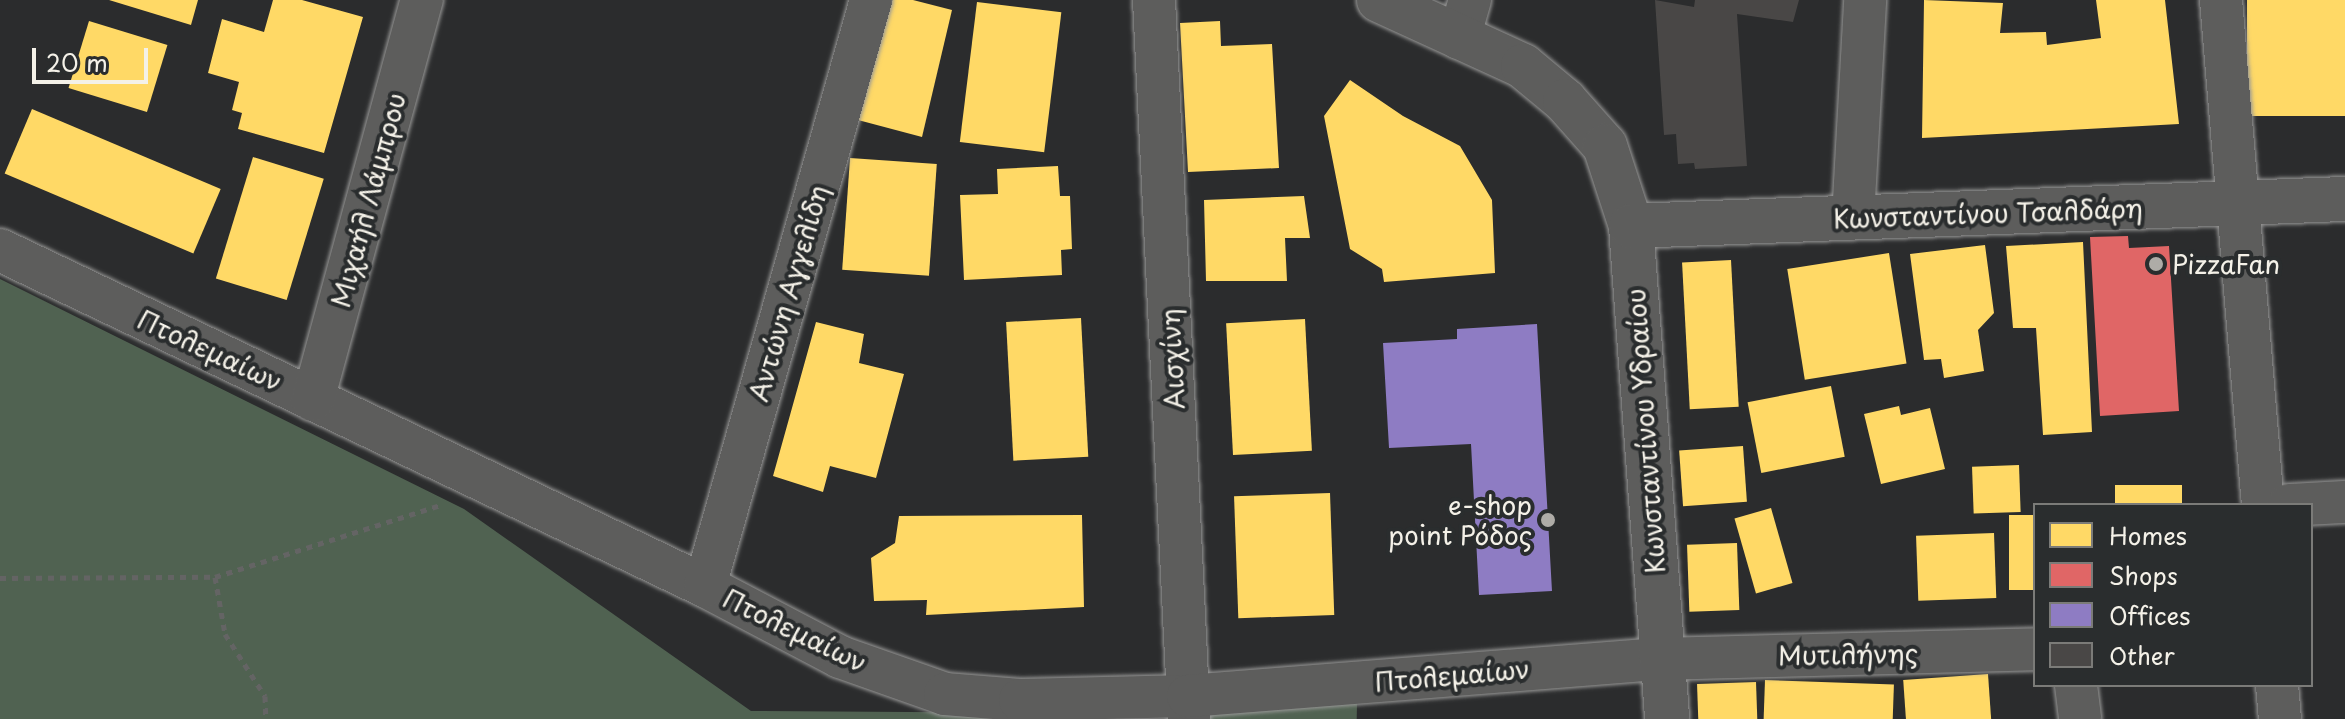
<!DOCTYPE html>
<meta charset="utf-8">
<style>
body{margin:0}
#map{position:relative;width:2345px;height:719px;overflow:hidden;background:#2b2c2d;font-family:"Playpen Sans",sans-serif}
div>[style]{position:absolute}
.green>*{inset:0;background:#506251;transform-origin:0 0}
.homes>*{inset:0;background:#ffd966;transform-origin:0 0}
.shops>*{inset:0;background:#e06666}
.offices>*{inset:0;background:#8e7cc3}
.building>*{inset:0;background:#494746}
.path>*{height:5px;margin-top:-2.5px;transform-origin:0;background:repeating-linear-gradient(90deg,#646464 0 6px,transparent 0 12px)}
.roads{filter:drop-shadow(0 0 2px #979796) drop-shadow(0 0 2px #979796)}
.minor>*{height:42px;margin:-21px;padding:0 21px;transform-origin:21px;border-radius:21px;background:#5d5d5c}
.tertiary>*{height:44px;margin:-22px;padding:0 22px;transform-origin:22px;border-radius:22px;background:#5d5d5c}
.dots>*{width:22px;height:22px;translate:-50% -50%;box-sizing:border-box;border:4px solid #2a2d2e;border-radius:50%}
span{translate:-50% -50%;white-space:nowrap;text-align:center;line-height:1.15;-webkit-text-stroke:8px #2a2d2e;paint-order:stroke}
.street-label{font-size:26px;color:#f4f1e8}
.poi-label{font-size:26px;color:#f4f1e8}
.left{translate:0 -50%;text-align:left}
.right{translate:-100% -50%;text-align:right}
.legend{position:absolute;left:2033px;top:503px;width:280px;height:184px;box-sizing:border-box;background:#2a2d2e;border:2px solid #7b7b78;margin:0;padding:10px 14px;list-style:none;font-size:24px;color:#f4f1e8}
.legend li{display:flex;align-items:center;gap:16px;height:40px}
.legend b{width:40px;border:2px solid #7b7b78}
.scale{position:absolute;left:32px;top:48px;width:116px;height:36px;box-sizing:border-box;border:4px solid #f4f1e8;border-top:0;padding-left:10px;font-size:24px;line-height:28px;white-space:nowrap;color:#f4f1e8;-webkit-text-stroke:6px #2a2d2e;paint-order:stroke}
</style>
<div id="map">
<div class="green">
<div style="clip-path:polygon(0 279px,464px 509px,751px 711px,1049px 713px,1050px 719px,0 719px)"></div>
<div style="left:1203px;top:701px;width:154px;height:18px;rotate:1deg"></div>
</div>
<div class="homes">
<div style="clip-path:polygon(109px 0,198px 0,191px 25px)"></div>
<div style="clip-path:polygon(273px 0,302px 0,363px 17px,324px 153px,238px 129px,242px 113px,232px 110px,239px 82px,208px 73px,222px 19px,264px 32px)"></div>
<div style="clip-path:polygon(892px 0,913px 0,952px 10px,922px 137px,858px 120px)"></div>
<div style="clip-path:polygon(1924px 0,2003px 3px,2000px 33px,2046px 32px,2047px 45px,2101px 38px,2096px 0,2165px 0,2179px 124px,1922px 138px)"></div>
<div style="left:2247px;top:0;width:98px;height:116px"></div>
<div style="left:977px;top:2px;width:85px;height:141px;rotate:7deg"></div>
<div style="left:89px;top:21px;width:82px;height:70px;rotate:17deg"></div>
<div style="clip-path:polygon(1220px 21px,1221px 46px,1272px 44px,1279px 168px,1188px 172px,1180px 23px)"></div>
<div style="clip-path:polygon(1350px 80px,1403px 116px,1460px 146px,1492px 200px,1495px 273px,1384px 282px,1382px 269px,1350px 249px,1324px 116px)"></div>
<div style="left:32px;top:109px;width:205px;height:70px;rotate:23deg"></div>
<div style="left:253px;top:157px;width:74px;height:127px;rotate:17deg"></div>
<div style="left:850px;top:158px;width:87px;height:112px;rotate:4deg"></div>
<div style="clip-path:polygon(1058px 166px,1060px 196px,1070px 196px,1072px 249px,1061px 250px,1062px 275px,964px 280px,960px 195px,998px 194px,997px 169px)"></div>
<div style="clip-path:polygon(1304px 196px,1310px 238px,1285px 238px,1287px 281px,1206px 281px,1204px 200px)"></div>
<div style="clip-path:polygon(2083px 242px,2092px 432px,2043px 435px,2036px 328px,2013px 328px,2006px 246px)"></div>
<div style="clip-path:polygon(1985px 245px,1994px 313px,1978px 330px,1984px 371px,1944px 378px,1941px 359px,1924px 360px,1910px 254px)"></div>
<div style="left:1889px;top:253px;width:112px;height:103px;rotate:81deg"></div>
<div style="left:1731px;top:260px;width:147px;height:49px;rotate:87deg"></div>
<div style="left:1081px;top:318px;width:139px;height:75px;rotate:87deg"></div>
<div style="left:1305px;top:319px;width:132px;height:79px;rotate:87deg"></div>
<div style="clip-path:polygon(816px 322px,864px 334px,859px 363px,904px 374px,876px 478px,830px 466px,823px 492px,773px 476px)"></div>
<div style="left:1831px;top:386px;width:72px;height:85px;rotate:79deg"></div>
<div style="clip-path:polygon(1899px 406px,1901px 415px,1930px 408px,1945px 469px,1881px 484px,1864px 414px)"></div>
<div style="left:1743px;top:446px;width:56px;height:64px;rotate:86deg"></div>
<div style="left:2019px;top:465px;width:47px;height:47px;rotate:88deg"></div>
<div style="left:2182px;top:485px;width:20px;height:67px;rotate:90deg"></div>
<div style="left:1330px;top:493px;width:122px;height:96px;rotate:88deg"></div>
<div style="left:1771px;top:508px;width:78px;height:38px;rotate:74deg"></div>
<div style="clip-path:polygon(1082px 515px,1084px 607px,926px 615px,927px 600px,874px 601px,871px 558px,895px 543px,899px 516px)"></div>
<div style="left:2035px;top:515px;width:75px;height:26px;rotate:90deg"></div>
<div style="left:1994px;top:533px;width:65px;height:78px;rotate:88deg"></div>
<div style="left:1737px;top:543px;width:67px;height:50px;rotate:88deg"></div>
<div style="left:1988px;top:674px;width:45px;height:85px;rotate:86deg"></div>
<div style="left:1765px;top:680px;width:129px;height:39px;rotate:2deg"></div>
<div style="left:1756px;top:682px;width:37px;height:59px;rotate:88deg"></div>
</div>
<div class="shops">
<div style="clip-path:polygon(2128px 236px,2129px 248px,2169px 246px,2179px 411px,2100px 416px,2090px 237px)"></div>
</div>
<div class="offices">
<div style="clip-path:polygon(1537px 324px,1552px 591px,1479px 595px,1471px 444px,1389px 448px,1383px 343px,1457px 339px,1457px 329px)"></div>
</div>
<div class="building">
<div style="clip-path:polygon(1655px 0,1694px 7px,1695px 0,1799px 0,1793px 22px,1737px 14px,1747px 166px,1695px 169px,1694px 163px,1678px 164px,1676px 134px,1664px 135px)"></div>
</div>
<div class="path">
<div style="left:215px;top:577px;width:58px;rotate:80deg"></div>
<div style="left:225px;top:634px;width:74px;rotate:57.2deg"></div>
<div style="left:265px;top:696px;width:23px;rotate:88deg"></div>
<div style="left:0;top:578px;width:215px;rotate:-0.3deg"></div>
<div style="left:215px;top:577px;width:237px;rotate:-17.7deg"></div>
</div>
<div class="roads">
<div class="minor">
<div style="left:1154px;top:0;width:720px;rotate:87.21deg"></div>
<div style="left:2221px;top:0;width:507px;rotate:85.25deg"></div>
<div style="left:1459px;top:38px;width:40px;rotate:-74deg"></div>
<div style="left:1853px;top:218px;width:218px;rotate:-86.8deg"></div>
<div style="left:0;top:250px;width:781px;rotate:25.48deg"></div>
<div style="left:705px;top:586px;width:153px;rotate:27.7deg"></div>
<div style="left:840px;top:657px;width:111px;rotate:19.4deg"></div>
<div style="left:945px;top:694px;width:75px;rotate:4.6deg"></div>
<div style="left:1020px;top:700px;width:168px;rotate:-1.4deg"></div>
<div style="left:1188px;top:696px;width:473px;rotate:-4.5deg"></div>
<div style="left:1660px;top:659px;width:375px;rotate:-1.5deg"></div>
<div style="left:313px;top:400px;width:415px;rotate:-74.8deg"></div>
<div style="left:2289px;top:505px;width:56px;rotate:-3.1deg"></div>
<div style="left:705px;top:586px;width:609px;rotate:-74.18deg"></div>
<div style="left:2076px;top:685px;width:34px;rotate:83deg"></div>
<div style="left:2277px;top:685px;width:34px;rotate:85deg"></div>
</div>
<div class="tertiary">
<div style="left:1379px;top:0;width:158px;rotate:24.6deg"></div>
<div style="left:1523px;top:66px;width:55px;rotate:39.8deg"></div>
<div style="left:1565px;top:101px;width:60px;rotate:48.4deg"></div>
<div style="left:1605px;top:146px;width:84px;rotate:72deg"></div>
<div style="left:1631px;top:226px;width:494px;rotate:85.8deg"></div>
<div style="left:1631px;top:226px;width:715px;rotate:-2.17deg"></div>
</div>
</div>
<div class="dots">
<div style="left:2156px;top:264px;background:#aeaca7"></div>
<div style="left:1548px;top:520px;background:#aeaca7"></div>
</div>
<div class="street-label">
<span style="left:368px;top:200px;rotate:-75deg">Μιχαήλ Λάμπρου</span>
<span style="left:1988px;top:213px;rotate:-2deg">Κωνσταντίνου Τσαλδάρη</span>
<span style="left:788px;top:293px;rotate:-74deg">Αντώνη Αγγελίδη</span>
<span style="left:210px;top:350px;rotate:25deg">Πτολεμαίων</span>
<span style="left:1172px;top:359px;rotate:-93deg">Αισχίνη</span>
<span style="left:1645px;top:431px;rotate:-94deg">Κωνσταντίνου Υδραίου</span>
<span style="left:795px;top:630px;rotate:26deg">Πτολεμαίων</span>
<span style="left:1848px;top:654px;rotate:-1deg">Μυτιλήνης</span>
<span style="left:1452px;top:675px;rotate:-5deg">Πτολεμαίων</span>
</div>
<div class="poi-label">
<span class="left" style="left:2172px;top:264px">PizzaFan</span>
<span class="right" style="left:1532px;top:520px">e-shop<br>point Ρόδος</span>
</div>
<ul class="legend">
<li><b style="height:22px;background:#ffd966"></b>Homes</li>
<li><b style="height:22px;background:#e06666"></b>Shops</li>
<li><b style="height:22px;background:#8e7cc3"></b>Offices</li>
<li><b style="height:22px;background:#494746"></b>Other</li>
</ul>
<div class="scale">20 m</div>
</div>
